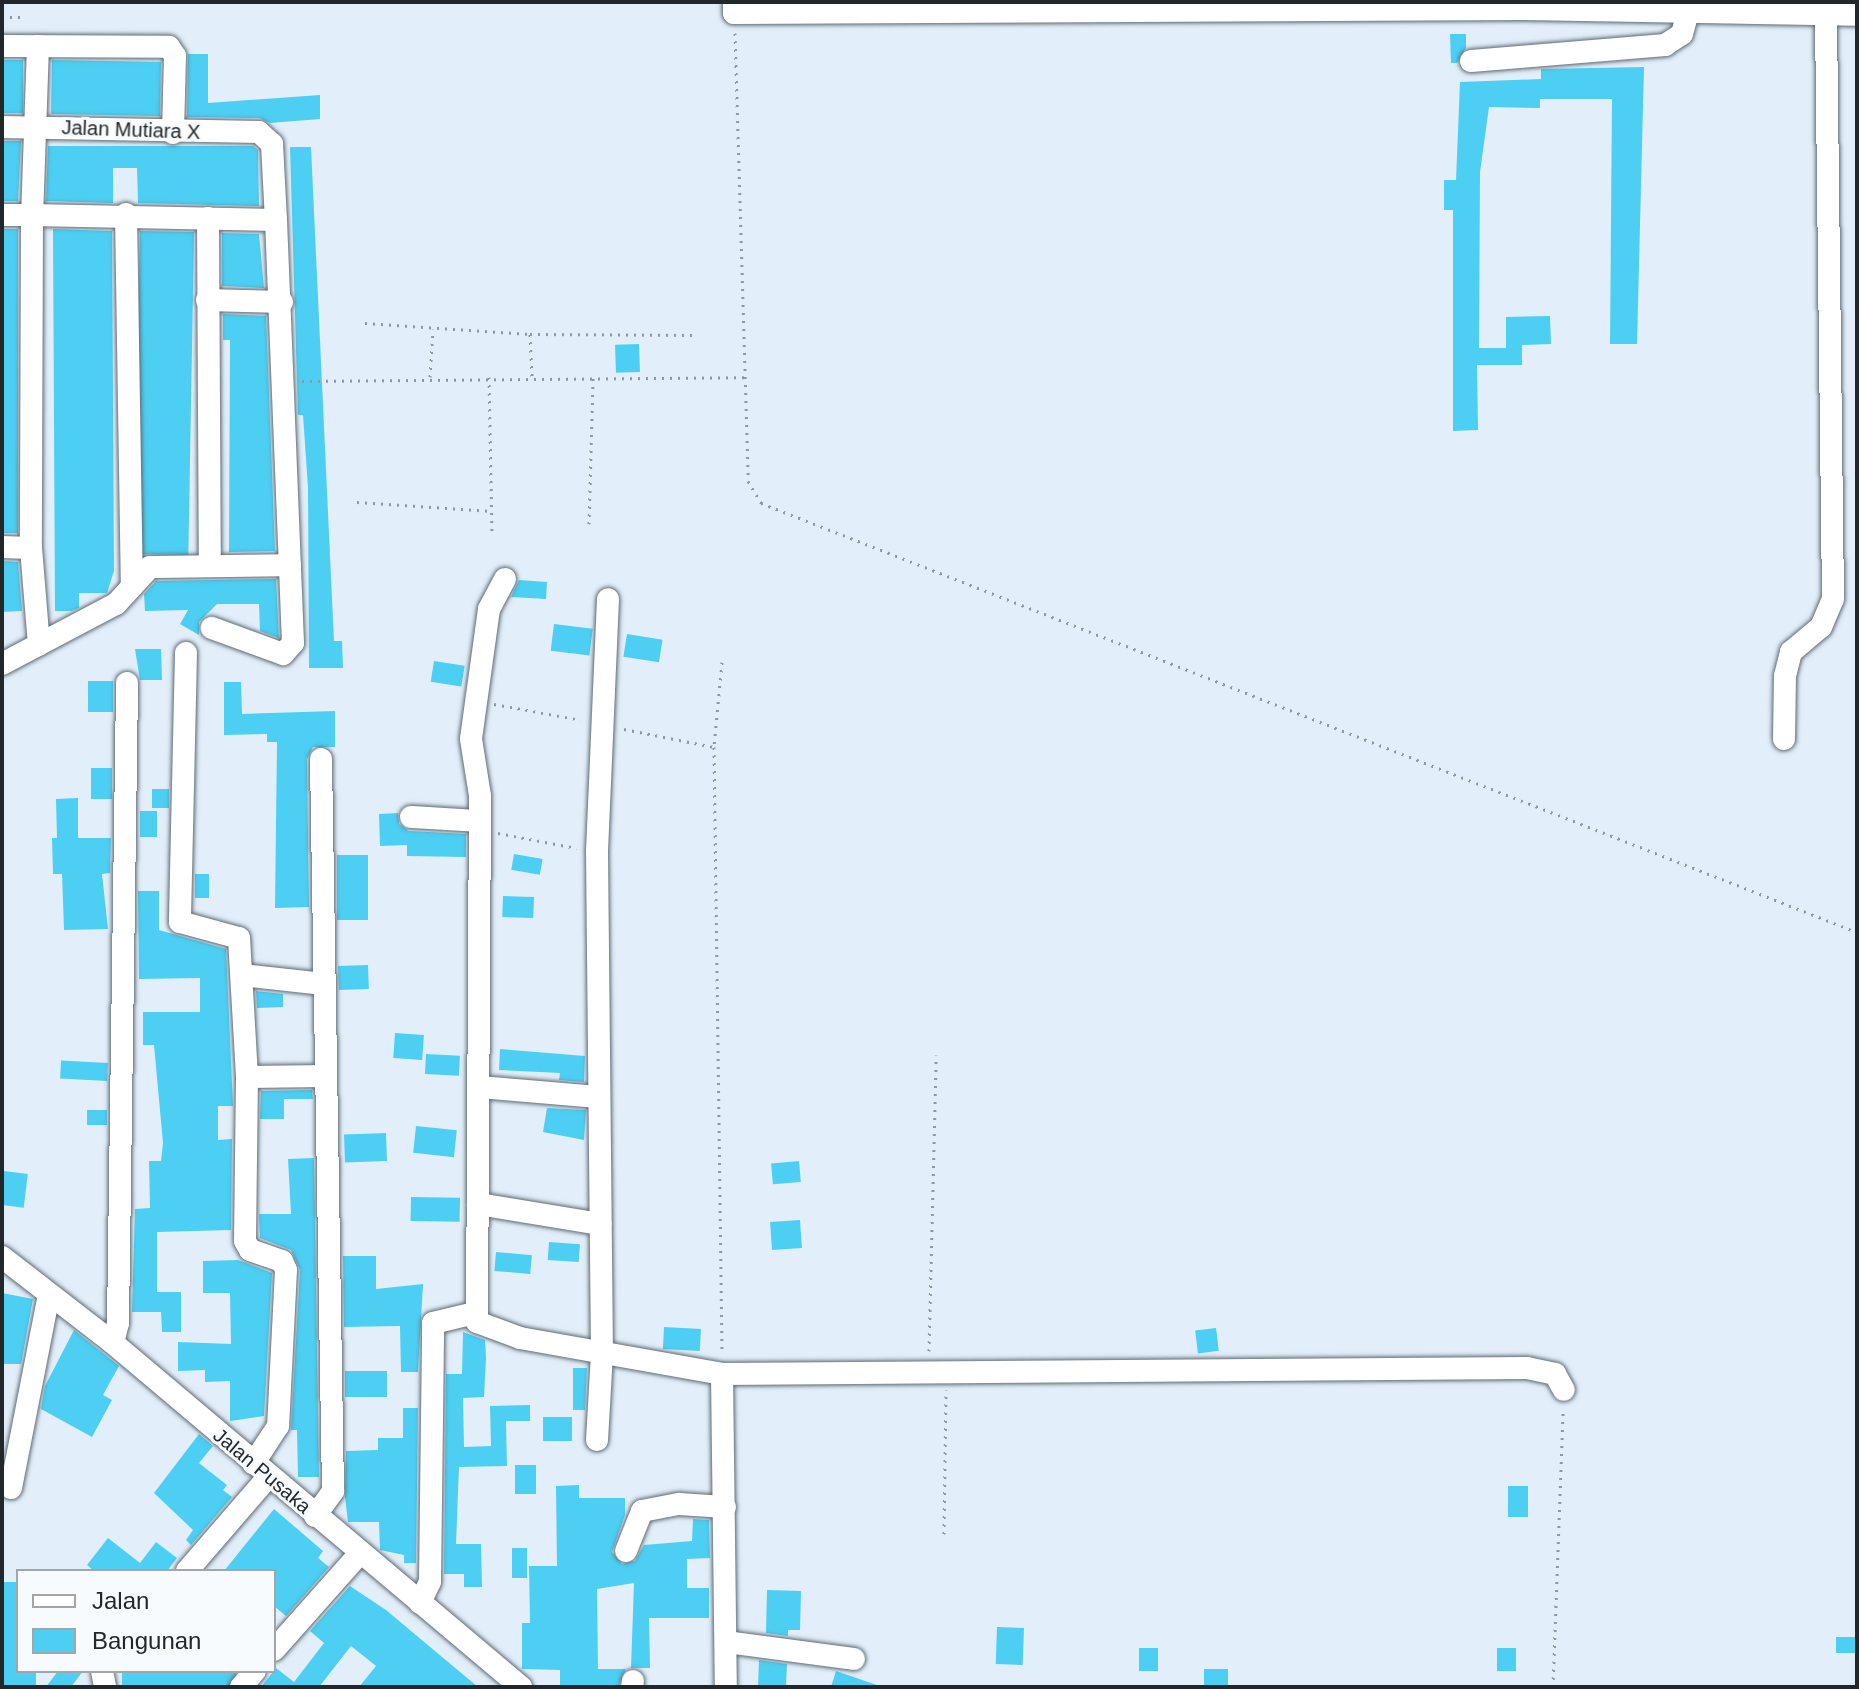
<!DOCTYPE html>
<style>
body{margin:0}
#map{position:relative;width:1859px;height:1689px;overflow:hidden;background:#e2effa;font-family:Helvetica,sans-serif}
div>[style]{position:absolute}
.building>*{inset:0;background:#4ccff3;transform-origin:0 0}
.path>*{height:3px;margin-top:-1.5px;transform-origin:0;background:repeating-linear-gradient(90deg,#8f98a0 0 2px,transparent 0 8px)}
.roads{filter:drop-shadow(0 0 2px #5e6a73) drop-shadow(0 0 2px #5e6a73)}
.minor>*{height:22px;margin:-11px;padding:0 11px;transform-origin:11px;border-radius:11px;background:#fff}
span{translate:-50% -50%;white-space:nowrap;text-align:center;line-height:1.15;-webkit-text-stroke:6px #f8fbfd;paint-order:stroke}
.street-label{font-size:20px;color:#22272b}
.frame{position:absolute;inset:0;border:4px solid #22272b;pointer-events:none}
.legend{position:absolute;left:16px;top:1569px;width:260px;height:104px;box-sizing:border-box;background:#f8fbfd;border:2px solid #a2a6a9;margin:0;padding:10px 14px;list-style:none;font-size:24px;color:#22272b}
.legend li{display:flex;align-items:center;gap:16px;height:40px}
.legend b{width:40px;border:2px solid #a2a6a9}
</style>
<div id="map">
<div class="building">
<div style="clip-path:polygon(1450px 34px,1466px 34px,1466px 48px,1457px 63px,1451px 63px)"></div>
<div style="clip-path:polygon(188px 54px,208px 54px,208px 103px,320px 95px,320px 119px,270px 123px,259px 118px,187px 117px)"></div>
<div style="left:2px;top:60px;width:21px;height:53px"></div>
<div style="left:52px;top:60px;width:109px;height:54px;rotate:1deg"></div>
<div style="clip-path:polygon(1644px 67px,1637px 344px,1610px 344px,1612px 99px,1540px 99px,1540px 108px,1489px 107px,1480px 172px,1479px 348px,1506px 348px,1506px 317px,1550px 316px,1551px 344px,1522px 345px,1522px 365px,1477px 365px,1478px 430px,1453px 431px,1453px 210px,1444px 210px,1444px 180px,1456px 180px,1460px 82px,1541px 79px,1541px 69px)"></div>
<div style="clip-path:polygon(2px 141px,21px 141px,18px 201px,2px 201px)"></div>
<div style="clip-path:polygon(48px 146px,253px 146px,258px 150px,259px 206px,138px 203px,137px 168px,113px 168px,113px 203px,46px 201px)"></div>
<div style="clip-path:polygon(290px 147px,311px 147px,334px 641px,342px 641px,343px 668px,309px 668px,308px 488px,303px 415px,298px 415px)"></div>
<div style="left:2px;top:229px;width:16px;height:304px"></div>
<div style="clip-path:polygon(53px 229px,112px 231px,114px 571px,107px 593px,79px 593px,79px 608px,72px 611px,55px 611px)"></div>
<div style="left:140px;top:231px;width:54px;height:323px;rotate:1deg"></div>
<div style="clip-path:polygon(222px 233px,259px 234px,264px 288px,222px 286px)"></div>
<div style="clip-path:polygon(223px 314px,266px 316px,275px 551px,229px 552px,230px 340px,223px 340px)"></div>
<div style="left:639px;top:344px;width:28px;height:24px;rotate:88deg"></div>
<div style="clip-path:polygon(2px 561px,18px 562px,22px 611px,2px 612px)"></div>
<div style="clip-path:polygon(276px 579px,279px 638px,260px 631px,259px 604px,217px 604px,199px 622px,199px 635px,180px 624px,188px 610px,145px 611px,144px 594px,156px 581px)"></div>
<div style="clip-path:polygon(519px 580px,547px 582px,546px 599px,511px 597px)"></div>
<div style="left:554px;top:624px;width:39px;height:27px;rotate:7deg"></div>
<div style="left:627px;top:634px;width:36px;height:23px;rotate:9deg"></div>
<div style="clip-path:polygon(135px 649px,161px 649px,162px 680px,140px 680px)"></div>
<div style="left:434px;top:661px;width:31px;height:21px;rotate:9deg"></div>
<div style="left:88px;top:681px;width:25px;height:31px"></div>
<div style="clip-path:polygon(224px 682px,241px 682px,242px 714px,335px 711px,335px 747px,313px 747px,307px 759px,309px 907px,275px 908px,277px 742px,267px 742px,267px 734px,224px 735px)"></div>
<div style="left:91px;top:768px;width:21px;height:31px"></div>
<div style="left:152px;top:789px;width:17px;height:19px"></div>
<div style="clip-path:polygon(78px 798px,78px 838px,111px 838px,110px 873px,102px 874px,108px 929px,64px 930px,62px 874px,53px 874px,52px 838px,57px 838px,56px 799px)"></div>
<div style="left:140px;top:811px;width:17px;height:26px"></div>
<div style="clip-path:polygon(398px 813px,399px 824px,409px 831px,466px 834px,466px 857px,407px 856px,407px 845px,380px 846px,379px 814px)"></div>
<div style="left:514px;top:854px;width:29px;height:16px;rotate:10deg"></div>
<div style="left:337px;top:855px;width:31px;height:65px"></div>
<div style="left:195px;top:874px;width:14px;height:24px"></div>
<div style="clip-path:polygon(138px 891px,159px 891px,159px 930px,226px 949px,233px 1106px,218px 1106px,218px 1140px,232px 1139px,231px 1230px,157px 1232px,157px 1292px,181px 1292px,181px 1332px,162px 1332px,161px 1312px,132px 1312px,135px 1209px,150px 1208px,149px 1161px,161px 1161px,163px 1143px,154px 1045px,143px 1045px,143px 1012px,200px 1012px,200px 978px,139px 979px)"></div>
<div style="left:503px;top:896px;width:31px;height:21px;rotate:2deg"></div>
<div style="left:368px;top:965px;width:24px;height:30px;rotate:88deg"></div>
<div style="clip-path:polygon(256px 991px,283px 994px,283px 1007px,257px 1008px)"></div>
<div style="left:395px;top:1033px;width:29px;height:25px;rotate:4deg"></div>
<div style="clip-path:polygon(500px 1049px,585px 1056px,584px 1082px,559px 1080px,560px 1073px,499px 1070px)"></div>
<div style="left:426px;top:1054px;width:34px;height:20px;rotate:3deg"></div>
<div style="left:108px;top:1063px;width:18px;height:47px;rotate:93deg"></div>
<div style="clip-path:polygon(312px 1090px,313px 1099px,284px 1099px,284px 1119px,260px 1119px,261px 1091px)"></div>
<div style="clip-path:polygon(547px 1108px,586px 1110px,584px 1140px,543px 1132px)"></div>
<div style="left:87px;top:1110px;width:20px;height:15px"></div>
<div style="left:416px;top:1126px;width:41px;height:27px;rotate:6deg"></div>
<div style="left:386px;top:1133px;width:28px;height:42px;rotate:88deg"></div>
<div style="clip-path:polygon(314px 1158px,319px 1477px,298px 1477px,297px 1430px,291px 1430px,300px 1270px,291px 1250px,260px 1238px,259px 1214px,291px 1214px,288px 1159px)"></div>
<div style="left:799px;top:1161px;width:21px;height:28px;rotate:85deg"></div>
<div style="left:4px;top:1171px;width:24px;height:34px;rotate:7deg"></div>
<div style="left:411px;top:1197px;width:49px;height:24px;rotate:1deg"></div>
<div style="left:800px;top:1220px;width:28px;height:30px;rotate:86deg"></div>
<div style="left:549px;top:1242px;width:31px;height:18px;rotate:4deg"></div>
<div style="left:496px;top:1252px;width:36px;height:19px;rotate:5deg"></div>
<div style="clip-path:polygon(343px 1256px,376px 1256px,376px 1289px,423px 1284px,418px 1372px,401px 1372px,400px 1326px,344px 1327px)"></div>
<div style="clip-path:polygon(238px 1260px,272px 1273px,264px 1416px,230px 1421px,230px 1381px,205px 1382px,205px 1370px,178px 1371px,178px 1342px,231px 1344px,230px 1293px,203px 1293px,203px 1261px)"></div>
<div style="clip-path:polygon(2px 1293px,33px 1299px,21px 1364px,2px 1364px)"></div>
<div style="left:664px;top:1327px;width:37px;height:22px;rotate:3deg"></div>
<div style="left:1216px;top:1328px;width:23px;height:21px;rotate:83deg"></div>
<div style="clip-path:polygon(74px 1330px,119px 1366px,103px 1395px,112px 1400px,92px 1437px,41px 1409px,45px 1386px)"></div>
<div style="clip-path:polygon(463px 1332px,485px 1340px,486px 1358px,484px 1397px,463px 1398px,464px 1447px,491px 1446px,490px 1406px,530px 1405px,530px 1421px,506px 1421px,507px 1466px,459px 1467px,456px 1544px,481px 1544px,482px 1587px,464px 1587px,464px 1574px,444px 1574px,446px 1374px,462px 1374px)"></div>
<div style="clip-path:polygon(573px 1368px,587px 1368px,585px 1410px,573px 1410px)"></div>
<div style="left:345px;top:1371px;width:42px;height:26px"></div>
<div style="clip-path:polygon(403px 1408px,418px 1408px,416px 1563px,404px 1563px,404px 1555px,380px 1550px,379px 1522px,348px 1522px,345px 1497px,346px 1451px,378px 1450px,378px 1438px,403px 1438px)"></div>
<div style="left:543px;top:1417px;width:29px;height:24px"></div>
<div style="clip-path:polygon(199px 1434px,213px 1446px,199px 1463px,227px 1485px,223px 1490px,232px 1497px,191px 1545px,186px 1540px,193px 1530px,154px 1493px)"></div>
<div style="left:515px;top:1465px;width:21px;height:29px"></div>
<div style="clip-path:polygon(579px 1485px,579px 1498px,625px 1498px,625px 1515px,612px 1552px,622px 1564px,635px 1561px,644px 1545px,692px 1541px,693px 1519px,709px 1520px,710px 1558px,687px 1559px,687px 1588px,709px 1588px,709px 1618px,649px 1618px,650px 1668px,631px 1668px,634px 1583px,597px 1589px,598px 1669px,626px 1669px,618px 1687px,560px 1687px,560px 1670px,522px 1669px,522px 1623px,530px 1623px,529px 1566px,557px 1566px,556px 1486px)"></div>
<div style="left:1508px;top:1486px;width:20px;height:31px"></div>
<div style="clip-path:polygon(274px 1509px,323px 1551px,318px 1558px,329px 1567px,286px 1616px,274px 1606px,274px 1571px,224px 1571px)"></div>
<div style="clip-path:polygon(108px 1538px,140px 1563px,156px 1542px,177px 1558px,167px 1571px,94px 1571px,87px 1565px)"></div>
<div style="left:512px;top:1548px;width:15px;height:30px"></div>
<div style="clip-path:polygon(4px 1582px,18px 1582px,18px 1671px,36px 1671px,36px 1685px,2px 1685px)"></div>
<div style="clip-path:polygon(350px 1586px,386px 1610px,478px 1687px,359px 1687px,376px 1666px,351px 1646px,319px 1687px,261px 1687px,276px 1668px,294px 1682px,324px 1643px,310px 1631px)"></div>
<div style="clip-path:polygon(767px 1590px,801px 1591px,800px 1630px,788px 1630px,788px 1636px,766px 1633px)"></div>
<div style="left:997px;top:1627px;width:27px;height:37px;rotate:2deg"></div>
<div style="left:1857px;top:1637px;width:16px;height:21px;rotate:90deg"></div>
<div style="left:1139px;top:1648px;width:19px;height:23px"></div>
<div style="left:1497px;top:1648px;width:19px;height:23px"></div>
<div style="clip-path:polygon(759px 1660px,787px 1664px,786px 1687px,758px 1687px)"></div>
<div style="left:1204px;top:1669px;width:24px;height:18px"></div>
<div style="clip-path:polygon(58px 1671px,83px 1671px,71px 1687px,46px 1687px)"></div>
<div style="left:122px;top:1671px;width:114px;height:16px"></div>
<div style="clip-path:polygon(836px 1671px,877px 1685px,876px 1687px,831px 1687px)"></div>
</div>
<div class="path">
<div style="left:2px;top:17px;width:21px"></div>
<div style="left:735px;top:33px;width:448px;rotate:88.3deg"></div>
<div style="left:748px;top:481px;width:26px;rotate:59deg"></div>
<div style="left:761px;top:503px;width:1177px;rotate:21.38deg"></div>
<div style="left:365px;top:323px;width:165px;rotate:3.8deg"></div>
<div style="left:530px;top:334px;width:168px;rotate:0.3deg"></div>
<div style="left:530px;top:334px;width:43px;rotate:87.3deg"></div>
<div style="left:430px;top:377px;width:48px;rotate:-86.4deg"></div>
<div style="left:489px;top:377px;width:156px;rotate:88.9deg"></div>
<div style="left:302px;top:381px;width:444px;rotate:-0.5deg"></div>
<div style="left:357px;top:502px;width:135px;rotate:3.8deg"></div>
<div style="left:589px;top:524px;width:147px;rotate:-88.4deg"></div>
<div style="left:722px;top:662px;width:85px;rotate:95.4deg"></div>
<div style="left:714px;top:747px;width:607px;rotate:89.24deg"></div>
<div style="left:494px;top:704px;width:88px;rotate:10.4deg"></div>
<div style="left:624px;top:729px;width:92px;rotate:11.3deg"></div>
<div style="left:498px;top:833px;width:80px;rotate:10.8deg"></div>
<div style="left:929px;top:1351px;width:296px;rotate:-88.6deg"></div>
<div style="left:944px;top:1534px;width:144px;rotate:-89.2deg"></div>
<div style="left:1553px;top:1687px;width:276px;rotate:-87.9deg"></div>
</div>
<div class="roads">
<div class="minor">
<div style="left:734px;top:2px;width:11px;rotate:90deg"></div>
<div style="left:734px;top:13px;width:789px;rotate:-0.29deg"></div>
<div style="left:1523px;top:9px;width:334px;rotate:1deg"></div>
<div style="left:2px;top:46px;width:167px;rotate:0.3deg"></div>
<div style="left:169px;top:47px;width:11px;rotate:56deg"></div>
<div style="left:175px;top:56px;width:77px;rotate:91.5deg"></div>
<div style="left:38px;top:46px;width:169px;rotate:92deg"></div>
<div style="left:32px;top:215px;width:244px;rotate:1.2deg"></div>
<div style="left:276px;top:220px;width:423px;rotate:87.7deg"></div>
<div style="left:293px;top:643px;width:15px;rotate:132deg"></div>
<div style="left:283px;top:654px;width:76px;rotate:-159.9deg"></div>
<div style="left:1471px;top:61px;width:195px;rotate:-4.7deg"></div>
<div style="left:1665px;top:45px;width:20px;rotate:-33deg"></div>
<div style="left:1682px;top:34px;width:24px;rotate:-75deg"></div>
<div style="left:2px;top:127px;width:257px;rotate:1.1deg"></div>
<div style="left:259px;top:132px;width:18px;rotate:43deg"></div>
<div style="left:272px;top:144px;width:76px;rotate:87deg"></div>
<div style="left:126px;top:214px;width:369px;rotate:89.1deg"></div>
<div style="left:2px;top:215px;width:30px"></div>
<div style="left:32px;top:215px;width:333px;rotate:90.2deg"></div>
<div style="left:31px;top:548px;width:97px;rotate:85.3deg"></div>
<div style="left:208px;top:218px;width:348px;rotate:89.7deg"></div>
<div style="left:207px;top:300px;width:75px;rotate:1.5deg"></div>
<div style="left:2px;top:547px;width:29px;rotate:2deg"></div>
<div style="left:505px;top:579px;width:34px;rotate:118deg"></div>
<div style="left:489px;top:609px;width:131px;rotate:97.9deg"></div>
<div style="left:471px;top:739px;width:58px;rotate:81deg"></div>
<div style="left:480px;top:796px;width:526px;rotate:90.33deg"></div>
<div style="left:477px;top:1322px;width:46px;rotate:20.4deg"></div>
<div style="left:520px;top:1338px;width:205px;rotate:10.1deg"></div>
<div style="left:722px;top:1374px;width:805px;rotate:-0.43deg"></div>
<div style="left:1527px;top:1368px;width:29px;rotate:12deg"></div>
<div style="left:1555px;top:1374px;width:18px;rotate:61deg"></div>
<div style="left:186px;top:653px;width:269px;rotate:91.3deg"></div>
<div style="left:180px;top:922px;width:61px;rotate:15.2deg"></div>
<div style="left:239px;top:938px;width:139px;rotate:86.7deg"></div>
<div style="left:247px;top:1077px;width:164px;rotate:90.7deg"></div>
<div style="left:245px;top:1241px;width:10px;rotate:61deg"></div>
<div style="left:250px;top:1250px;width:34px;rotate:19deg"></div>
<div style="left:282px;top:1261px;width:10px;rotate:66deg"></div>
<div style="left:286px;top:1270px;width:156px;rotate:92.9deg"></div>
<div style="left:278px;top:1426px;width:45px;rotate:123.3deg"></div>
<div style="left:2px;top:664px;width:129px;rotate:-27.8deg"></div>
<div style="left:116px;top:604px;width:50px;rotate:-47.4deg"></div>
<div style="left:150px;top:567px;width:140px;rotate:-0.8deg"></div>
<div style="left:1784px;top:739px;width:63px;rotate:-89.1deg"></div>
<div style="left:1785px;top:676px;width:25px;rotate:-76deg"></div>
<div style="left:1791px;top:652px;width:39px;rotate:-40deg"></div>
<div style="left:1821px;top:627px;width:30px;rotate:-67deg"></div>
<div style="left:1833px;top:599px;width:584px;rotate:-90.69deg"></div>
<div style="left:411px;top:817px;width:67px;rotate:3.4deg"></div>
<div style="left:242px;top:975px;width:82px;rotate:6.3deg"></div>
<div style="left:247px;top:1077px;width:79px;rotate:-0.7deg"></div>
<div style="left:479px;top:1087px;width:120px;rotate:4.8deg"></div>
<div style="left:478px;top:1204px;width:124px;rotate:9.3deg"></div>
<div style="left:2px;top:1257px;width:140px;rotate:37.8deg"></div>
<div style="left:113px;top:1343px;width:534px;rotate:40.14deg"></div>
<div style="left:113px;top:1343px;width:21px;rotate:-76deg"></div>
<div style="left:118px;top:1323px;width:640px;rotate:-89.19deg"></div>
<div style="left:722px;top:1374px;width:313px;rotate:89.3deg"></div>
<div style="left:597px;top:1440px;width:86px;rotate:-86.7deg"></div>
<div style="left:602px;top:1354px;width:503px;rotate:-90.57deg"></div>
<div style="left:597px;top:851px;width:252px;rotate:-87.5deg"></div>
<div style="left:11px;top:1488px;width:197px;rotate:-78.9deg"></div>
<div style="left:315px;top:1516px;width:31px;rotate:-54deg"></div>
<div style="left:333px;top:1491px;width:732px;rotate:-90.94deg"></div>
<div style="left:626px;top:1551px;width:43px;rotate:-68.2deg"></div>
<div style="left:642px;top:1511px;width:38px;rotate:-11deg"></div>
<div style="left:679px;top:1504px;width:46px;rotate:3.7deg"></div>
<div style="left:187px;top:1571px;width:124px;rotate:-49.2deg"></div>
<div style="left:420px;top:1603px;width:23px;rotate:-65deg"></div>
<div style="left:430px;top:1582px;width:259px;rotate:-89.3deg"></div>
<div style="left:433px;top:1323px;width:43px;rotate:-13.4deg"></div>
<div style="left:727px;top:1642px;width:128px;rotate:7.6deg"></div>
<div style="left:274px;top:1650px;width:130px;rotate:-48.4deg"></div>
<div style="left:102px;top:1671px;width:16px;rotate:79deg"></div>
<div style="left:241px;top:1687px;width:21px;rotate:-49deg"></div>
<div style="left:632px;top:1687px;width:6px;rotate:-81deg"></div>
</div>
</div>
<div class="street-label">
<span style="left:131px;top:130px;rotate:2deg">Jalan Mutiara X</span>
<span style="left:262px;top:1471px;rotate:40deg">Jalan Pusaka</span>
</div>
<div class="frame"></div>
<ul class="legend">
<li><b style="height:10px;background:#fff"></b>Jalan</li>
<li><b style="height:22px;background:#4ccff3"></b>Bangunan</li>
</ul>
</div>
